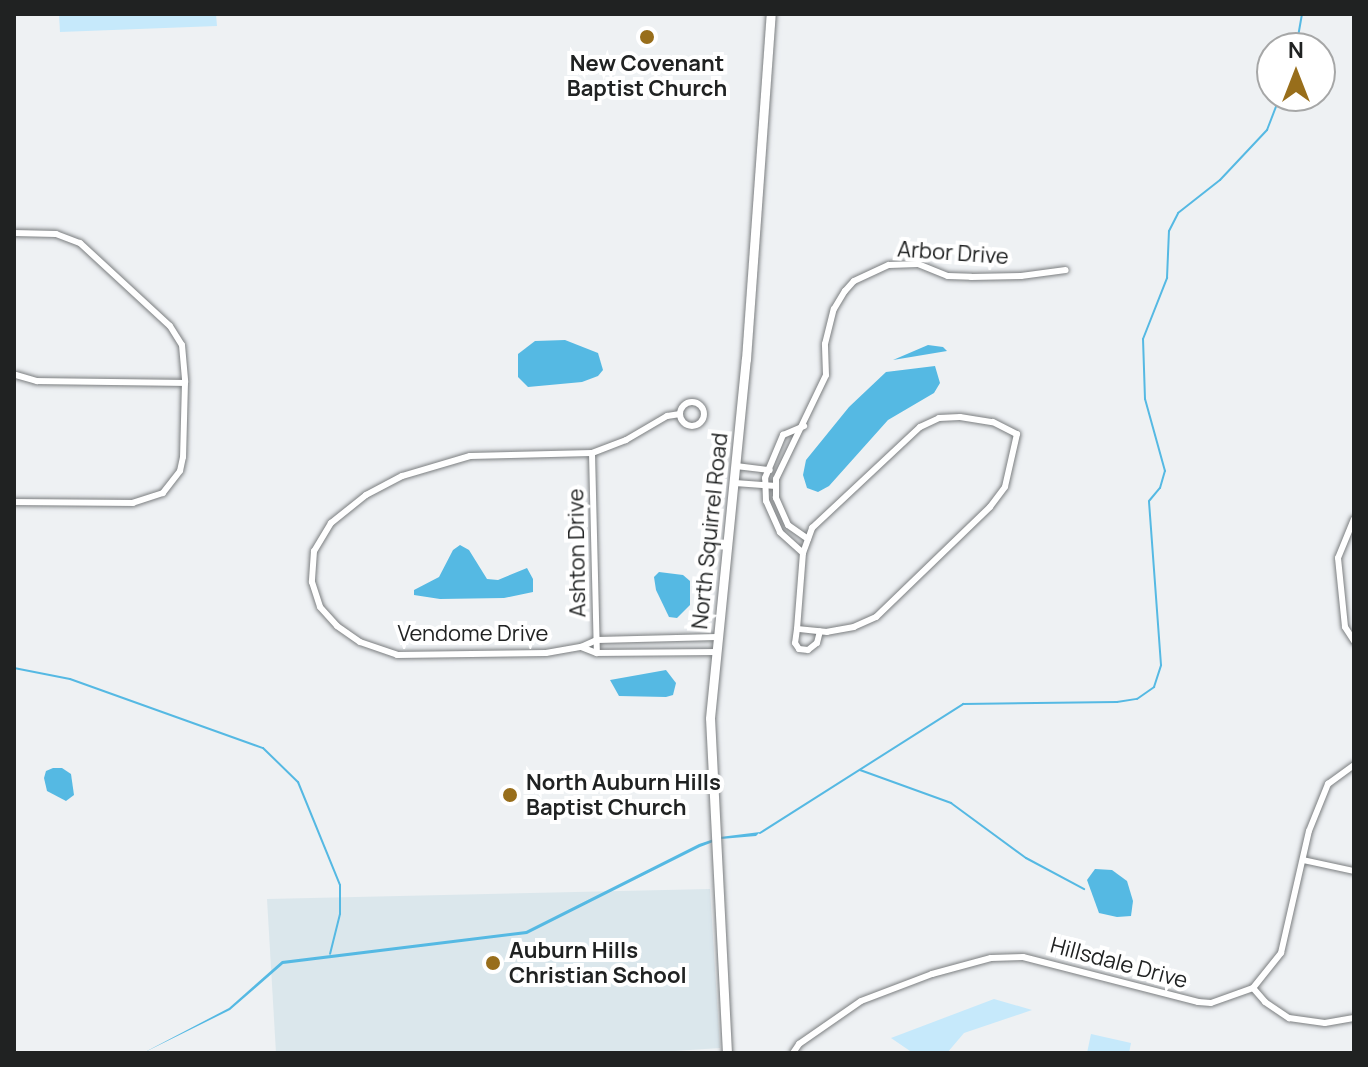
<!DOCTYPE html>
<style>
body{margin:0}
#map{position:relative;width:1368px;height:1067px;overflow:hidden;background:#eef1f3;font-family:Manrope,sans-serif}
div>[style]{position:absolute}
.built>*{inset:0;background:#dbe7ec}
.green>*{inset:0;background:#c6e9fb}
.water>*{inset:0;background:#55b9e3}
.stream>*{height:2px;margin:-1px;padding:0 1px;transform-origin:1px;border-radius:1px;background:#55b9e3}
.roads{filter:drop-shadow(0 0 2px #7b7e80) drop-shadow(0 0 2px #7b7e80)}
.street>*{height:6px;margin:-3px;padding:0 3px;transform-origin:3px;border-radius:3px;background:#fff}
.street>.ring{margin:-3px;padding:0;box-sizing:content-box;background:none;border:6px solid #fff;border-radius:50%}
.secondary>*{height:9px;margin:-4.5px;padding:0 4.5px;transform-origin:4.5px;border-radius:4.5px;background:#fff}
.dots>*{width:22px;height:22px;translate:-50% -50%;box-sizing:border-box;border:4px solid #fff;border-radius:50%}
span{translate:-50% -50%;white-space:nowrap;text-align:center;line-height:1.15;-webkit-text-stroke:8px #fff;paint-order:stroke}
.poi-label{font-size:22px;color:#202222;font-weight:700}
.left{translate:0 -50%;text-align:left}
.street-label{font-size:22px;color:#202222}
.frame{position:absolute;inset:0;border:16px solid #202222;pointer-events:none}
.north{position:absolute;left:1256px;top:32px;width:80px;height:80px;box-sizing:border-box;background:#fff;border:2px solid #a6a7a7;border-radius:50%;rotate:0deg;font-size:22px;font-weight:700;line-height:32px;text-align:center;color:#202222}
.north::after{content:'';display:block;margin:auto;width:28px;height:36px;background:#986e1b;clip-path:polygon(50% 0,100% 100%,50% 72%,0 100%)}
</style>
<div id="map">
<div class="built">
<div style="clip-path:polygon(710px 889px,720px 1048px,645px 1053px,276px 1053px,267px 899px)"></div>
</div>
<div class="green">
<div style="clip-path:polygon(59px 14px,216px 14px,217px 26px,60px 32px)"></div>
<div style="clip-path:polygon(994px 999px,1032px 1010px,964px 1033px,947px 1053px,913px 1053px,891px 1038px)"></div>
<div style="clip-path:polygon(1091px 1034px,1131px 1043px,1129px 1053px,1087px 1053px)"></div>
</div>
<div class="water">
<div style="clip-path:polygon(565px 340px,598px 353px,603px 370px,598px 376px,582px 382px,528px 387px,518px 377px,518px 354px,535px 341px)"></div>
<div style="clip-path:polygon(928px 345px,943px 347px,947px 351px,893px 360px)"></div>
<div style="clip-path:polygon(935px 366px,940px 383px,934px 393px,888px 420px,829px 486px,818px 492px,807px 488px,803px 475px,806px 460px,849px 407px,886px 372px)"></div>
<div style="clip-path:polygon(460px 545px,469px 550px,487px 579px,498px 580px,527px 568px,533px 579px,533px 592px,504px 598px,440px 599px,414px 595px,414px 590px,439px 577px,453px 550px)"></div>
<div style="clip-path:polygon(659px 572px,683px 575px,690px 581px,690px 605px,677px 618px,669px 617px,656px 590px,654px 577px)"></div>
<div style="clip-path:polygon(666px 670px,676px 683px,673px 695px,666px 697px,619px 696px,610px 680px)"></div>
<div style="clip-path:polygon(53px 768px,62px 768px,71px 774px,74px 795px,66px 801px,47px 791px,44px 778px,46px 771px)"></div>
<div style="clip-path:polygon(760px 832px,756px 836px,721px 839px,700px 847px,527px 934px,283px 964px,230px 1010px,143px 1053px,229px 1008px,282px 961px,526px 931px,699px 844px,720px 837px)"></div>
<div style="clip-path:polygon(1095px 869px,1112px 870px,1127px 881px,1133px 901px,1131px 916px,1117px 917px,1099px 913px,1087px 880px)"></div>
</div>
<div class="stream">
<div style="left:1296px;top:48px;width:35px;rotate:-80deg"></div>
<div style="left:14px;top:668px;width:57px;rotate:11.1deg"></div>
<div style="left:70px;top:679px;width:205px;rotate:19.7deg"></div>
<div style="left:263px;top:748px;width:49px;rotate:44.2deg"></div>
<div style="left:298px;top:782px;width:111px;rotate:67.8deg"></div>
<div style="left:340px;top:885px;width:29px;rotate:90deg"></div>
<div style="left:340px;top:914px;width:41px;rotate:104deg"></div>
<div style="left:860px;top:770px;width:97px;rotate:19.9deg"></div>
<div style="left:951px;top:803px;width:93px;rotate:36.3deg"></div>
<div style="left:1026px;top:858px;width:66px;rotate:28.1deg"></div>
<div style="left:760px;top:833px;width:241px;rotate:-32.4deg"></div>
<div style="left:963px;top:704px;width:154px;rotate:-0.7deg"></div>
<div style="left:1117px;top:702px;width:20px;rotate:-9deg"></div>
<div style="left:1137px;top:699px;width:21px;rotate:-35deg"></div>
<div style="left:1154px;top:687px;width:23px;rotate:-72deg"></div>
<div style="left:1161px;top:665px;width:164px;rotate:-94.2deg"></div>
<div style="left:1149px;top:501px;width:17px;rotate:-50deg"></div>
<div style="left:1160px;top:488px;width:18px;rotate:-74deg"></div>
<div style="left:1165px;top:471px;width:75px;rotate:-105.5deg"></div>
<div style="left:1145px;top:399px;width:60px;rotate:-91.9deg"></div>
<div style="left:1143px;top:339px;width:66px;rotate:-68.5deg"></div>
<div style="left:1167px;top:278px;width:47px;rotate:-87.6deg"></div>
<div style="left:1169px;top:231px;width:20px;rotate:-63deg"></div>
<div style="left:1178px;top:213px;width:53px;rotate:-38.2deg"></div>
<div style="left:1220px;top:180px;width:69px;rotate:-46.8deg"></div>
<div style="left:1267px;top:130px;width:36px;rotate:-69deg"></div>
</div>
<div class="roads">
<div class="street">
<div style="left:14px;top:233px;width:42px;rotate:1.4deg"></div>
<div style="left:56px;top:234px;width:26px;rotate:21deg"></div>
<div style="left:80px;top:243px;width:122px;rotate:42.7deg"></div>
<div style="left:170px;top:326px;width:22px;rotate:58deg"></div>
<div style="left:182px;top:345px;width:37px;rotate:85deg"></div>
<div style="left:185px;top:382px;width:75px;rotate:91.5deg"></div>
<div style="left:183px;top:457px;width:14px;rotate:102deg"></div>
<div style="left:180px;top:471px;width:28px;rotate:128deg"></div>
<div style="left:163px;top:493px;width:32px;rotate:162deg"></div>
<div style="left:133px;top:503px;width:119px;rotate:-179.5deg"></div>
<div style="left:16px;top:375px;width:22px;rotate:16deg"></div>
<div style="left:37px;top:381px;width:148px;rotate:0.8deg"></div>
<div class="ring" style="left:680px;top:402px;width:18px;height:18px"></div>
<div style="left:680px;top:414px;width:13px;rotate:171deg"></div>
<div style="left:667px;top:416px;width:48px;rotate:149.7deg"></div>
<div style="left:626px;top:440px;width:36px;rotate:159deg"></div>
<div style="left:592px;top:453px;width:122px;rotate:178.6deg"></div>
<div style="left:470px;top:456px;width:71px;rotate:163.6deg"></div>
<div style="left:402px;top:476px;width:41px;rotate:152.2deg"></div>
<div style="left:366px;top:495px;width:45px;rotate:141.3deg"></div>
<div style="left:331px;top:523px;width:33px;rotate:121deg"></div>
<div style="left:314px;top:551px;width:31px;rotate:94deg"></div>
<div style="left:312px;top:582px;width:26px;rotate:72deg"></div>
<div style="left:320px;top:607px;width:25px;rotate:48deg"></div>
<div style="left:337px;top:626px;width:28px;rotate:35deg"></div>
<div style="left:360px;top:642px;width:39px;rotate:19deg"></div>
<div style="left:397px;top:655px;width:149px;rotate:-0.8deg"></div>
<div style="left:546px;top:653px;width:36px;rotate:-10deg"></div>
<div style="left:581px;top:647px;width:17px;rotate:-24deg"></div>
<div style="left:597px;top:640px;width:120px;rotate:-1.4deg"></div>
<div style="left:960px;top:417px;width:33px;rotate:9deg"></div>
<div style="left:993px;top:422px;width:27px;rotate:27deg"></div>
<div style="left:1017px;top:434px;width:54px;rotate:102.8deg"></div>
<div style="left:1005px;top:487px;width:25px;rotate:127deg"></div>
<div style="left:990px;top:507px;width:158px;rotate:136deg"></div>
<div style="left:876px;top:617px;width:24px;rotate:156deg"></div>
<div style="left:854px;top:627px;width:27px;rotate:170deg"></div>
<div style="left:827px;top:632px;width:30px;rotate:-174deg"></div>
<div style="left:797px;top:629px;width:76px;rotate:-85.5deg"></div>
<div style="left:803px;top:553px;width:27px;rotate:-70deg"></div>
<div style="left:812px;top:528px;width:148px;rotate:-43.1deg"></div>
<div style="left:920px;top:427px;width:21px;rotate:-25deg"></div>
<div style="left:939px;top:418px;width:21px;rotate:-3deg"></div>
<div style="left:592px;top:453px;width:200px;rotate:88.6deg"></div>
<div style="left:736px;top:466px;width:34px;rotate:7deg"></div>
<div style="left:735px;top:483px;width:41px;rotate:4.2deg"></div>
<div style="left:1354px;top:519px;width:42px;rotate:112.3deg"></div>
<div style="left:1338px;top:558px;width:69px;rotate:84.2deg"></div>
<div style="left:1345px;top:627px;width:17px;rotate:57deg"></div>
<div style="left:808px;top:539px;width:24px;rotate:-145deg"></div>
<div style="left:788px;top:525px;width:30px;rotate:-114deg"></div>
<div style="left:776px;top:498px;width:19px;rotate:-90deg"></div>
<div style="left:776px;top:479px;width:115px;rotate:-64.3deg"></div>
<div style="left:826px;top:375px;width:31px;rotate:-92deg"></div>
<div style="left:825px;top:344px;width:36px;rotate:-76deg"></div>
<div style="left:834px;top:309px;width:21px;rotate:-59deg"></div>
<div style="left:845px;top:291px;width:13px;rotate:-48deg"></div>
<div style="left:854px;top:281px;width:38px;rotate:-25deg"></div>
<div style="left:889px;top:265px;width:29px;rotate:-2deg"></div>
<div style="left:918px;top:264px;width:32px;rotate:22deg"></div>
<div style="left:948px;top:276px;width:23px;rotate:2deg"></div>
<div style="left:971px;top:277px;width:50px;rotate:-1.1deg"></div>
<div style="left:1021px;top:276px;width:45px;rotate:-7.6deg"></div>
<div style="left:803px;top:553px;width:31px;rotate:-138deg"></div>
<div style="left:780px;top:532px;width:34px;rotate:-114deg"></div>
<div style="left:766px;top:501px;width:23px;rotate:-92deg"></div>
<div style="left:765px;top:478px;width:47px;rotate:-67.3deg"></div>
<div style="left:783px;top:435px;width:23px;rotate:-23deg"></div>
<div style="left:797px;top:629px;width:14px;rotate:98deg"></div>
<div style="left:795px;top:643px;width:7px;rotate:56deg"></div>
<div style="left:799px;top:649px;width:9px;rotate:6deg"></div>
<div style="left:808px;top:650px;width:11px;rotate:-38deg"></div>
<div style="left:817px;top:643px;width:12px;rotate:-76deg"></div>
<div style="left:581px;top:647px;width:17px;rotate:21deg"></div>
<div style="left:597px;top:653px;width:118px;rotate:-0.5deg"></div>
<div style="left:1303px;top:860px;width:52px;rotate:12.2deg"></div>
<div style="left:1253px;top:988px;width:18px;rotate:49deg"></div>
<div style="left:1265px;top:1002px;width:29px;rotate:34deg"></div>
<div style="left:1289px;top:1018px;width:36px;rotate:8deg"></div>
<div style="left:1325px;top:1023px;width:29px;rotate:-10deg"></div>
<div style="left:793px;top:1053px;width:11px;rotate:-56deg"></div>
<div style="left:799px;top:1044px;width:75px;rotate:-34.7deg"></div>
<div style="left:861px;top:1001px;width:76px;rotate:-20.8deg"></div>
<div style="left:932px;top:974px;width:61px;rotate:-15.2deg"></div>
<div style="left:991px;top:958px;width:32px;rotate:-2deg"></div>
<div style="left:1023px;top:957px;width:181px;rotate:14.4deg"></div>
<div style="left:1198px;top:1002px;width:13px;rotate:4deg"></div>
<div style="left:1211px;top:1003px;width:45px;rotate:-19.7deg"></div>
<div style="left:1253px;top:988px;width:45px;rotate:-51.3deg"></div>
<div style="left:1281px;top:953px;width:125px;rotate:-77.1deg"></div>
<div style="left:1309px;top:831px;width:51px;rotate:-68deg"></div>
<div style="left:1328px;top:784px;width:32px;rotate:-36deg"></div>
</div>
<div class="secondary">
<div style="left:727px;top:1053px;width:335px;rotate:-92.9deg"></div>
<div style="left:710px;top:718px;width:361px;rotate:-84.3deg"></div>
<div style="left:746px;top:359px;width:346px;rotate:-85.9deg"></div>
</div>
</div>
<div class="dots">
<div style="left:647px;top:37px;background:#986e1b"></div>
<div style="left:510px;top:795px;background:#986e1b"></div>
<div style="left:493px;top:963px;background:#986e1b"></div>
</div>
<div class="poi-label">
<span style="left:647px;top:76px">New Covenant<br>Baptist Church</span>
<span class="left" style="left:526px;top:795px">North Auburn Hills<br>Baptist Church</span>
<span class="left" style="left:509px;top:963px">Auburn Hills<br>Christian School</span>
</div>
<div class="street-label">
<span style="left:953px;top:253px;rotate:4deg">Arbor Drive</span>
<span style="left:710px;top:531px;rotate:-84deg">North Squirrel Road</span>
<span style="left:577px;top:553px;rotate:-91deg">Ashton Drive</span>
<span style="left:473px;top:634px">Vendome Drive</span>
<span style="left:1119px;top:963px;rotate:15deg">Hillsdale Drive</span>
</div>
<div class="frame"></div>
<div class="north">N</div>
</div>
